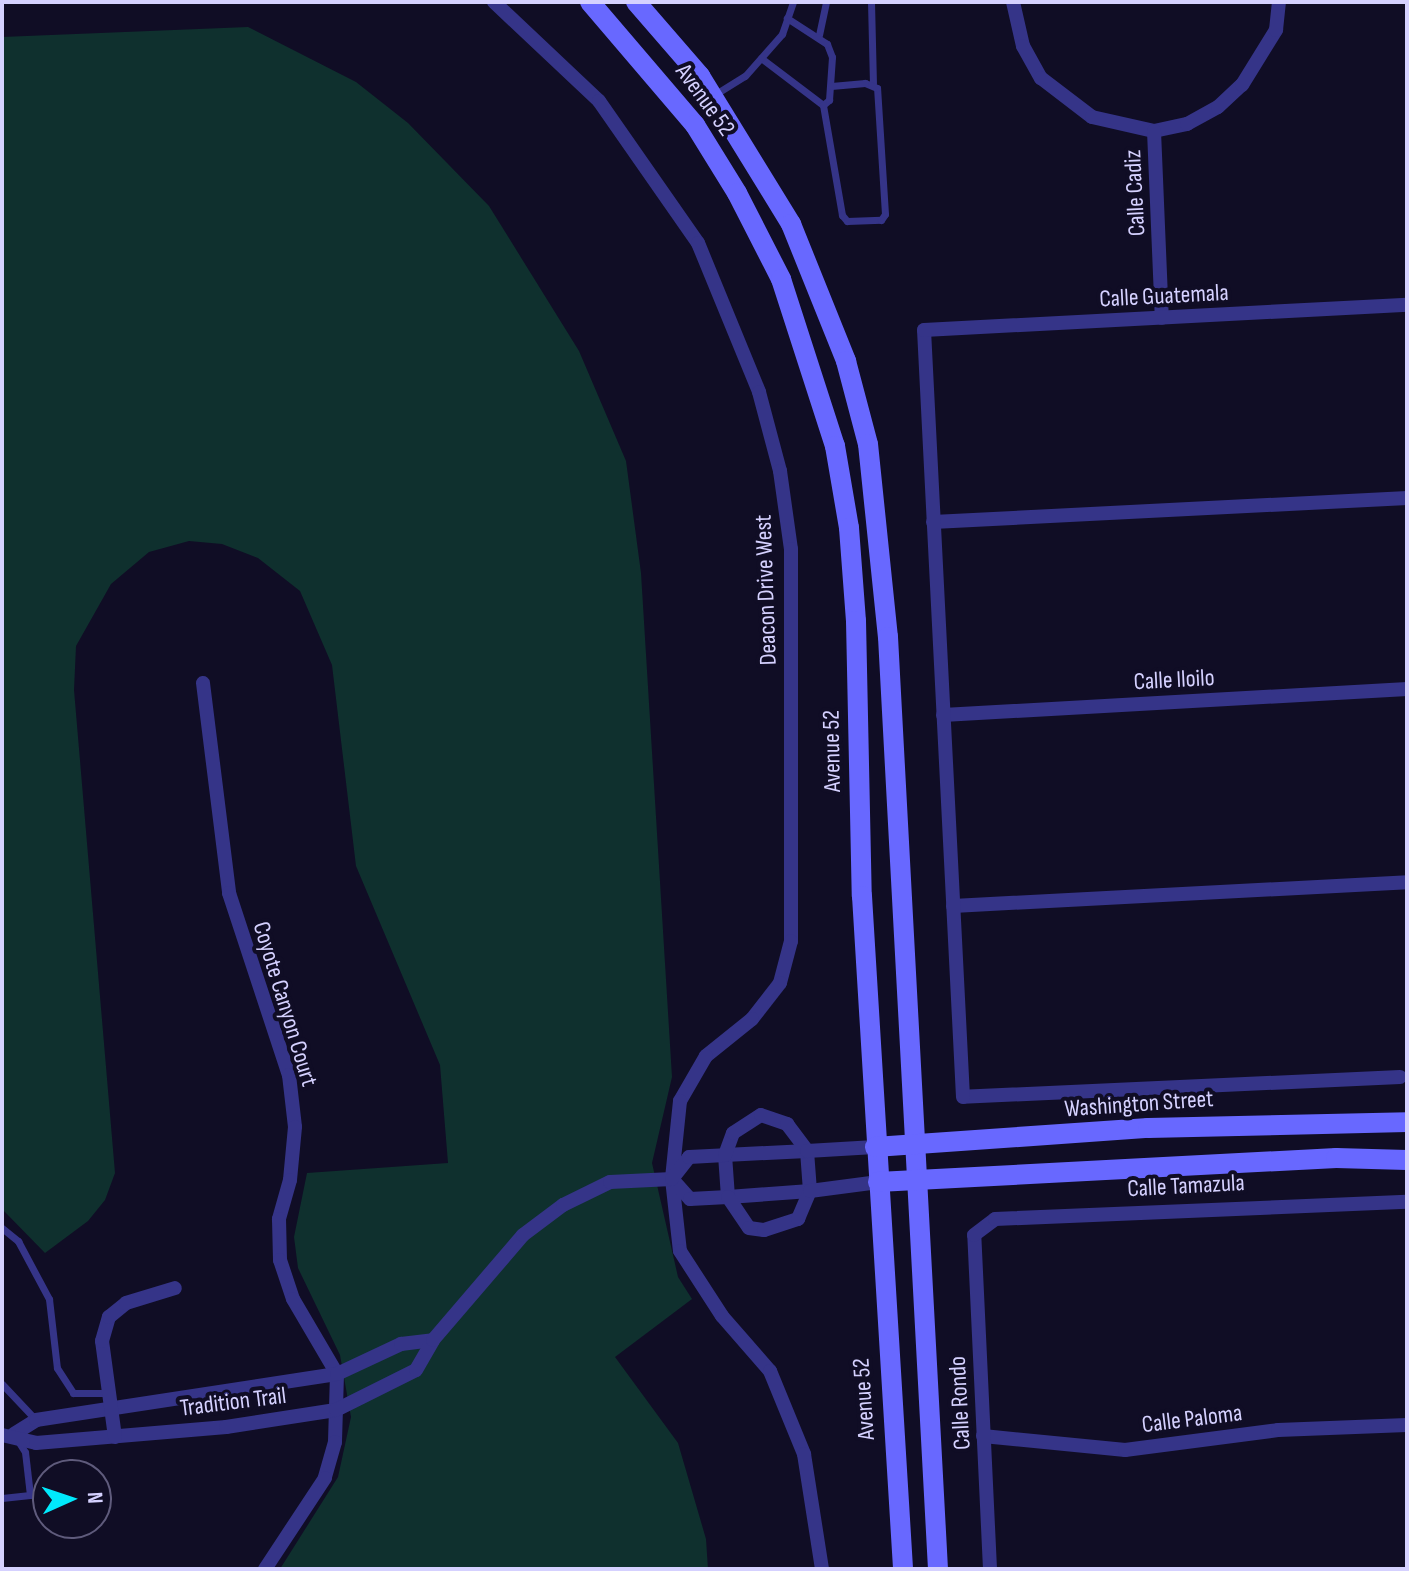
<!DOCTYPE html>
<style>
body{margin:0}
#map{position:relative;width:1409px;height:1571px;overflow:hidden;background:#100d25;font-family:"Sofia Sans Condensed",sans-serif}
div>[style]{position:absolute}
.green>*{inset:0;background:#0f302e}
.service>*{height:7px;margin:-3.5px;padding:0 3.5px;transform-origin:3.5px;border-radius:3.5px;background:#353488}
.minor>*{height:14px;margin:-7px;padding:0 7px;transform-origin:7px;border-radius:7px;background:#353488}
.secondary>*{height:20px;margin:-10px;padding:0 10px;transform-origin:10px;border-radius:10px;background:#6868ff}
span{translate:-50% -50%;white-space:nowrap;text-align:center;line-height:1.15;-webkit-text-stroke:8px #100d25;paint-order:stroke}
.street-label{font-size:24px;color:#d5d1ff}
.frame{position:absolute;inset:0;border:4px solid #d5d1ff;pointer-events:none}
.north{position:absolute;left:32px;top:1459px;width:80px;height:80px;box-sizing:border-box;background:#100d25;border:2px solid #5f5b7c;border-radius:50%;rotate:87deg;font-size:22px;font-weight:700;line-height:32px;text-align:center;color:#d5d1ff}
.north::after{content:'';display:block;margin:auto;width:28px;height:36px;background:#00e9fc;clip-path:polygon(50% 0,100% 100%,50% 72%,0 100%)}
</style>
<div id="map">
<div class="green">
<div style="clip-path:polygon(248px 27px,356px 82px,408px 123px,489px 206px,579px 351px,626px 461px,641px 573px,672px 1077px,652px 1163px,678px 1277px,692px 1299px,615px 1357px,678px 1443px,706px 1539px,708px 1569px,280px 1569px,338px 1477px,351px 1417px,340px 1355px,298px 1268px,294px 1237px,307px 1173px,448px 1163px,440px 1065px,356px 866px,332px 665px,300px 591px,258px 558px,222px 544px,189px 541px,149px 552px,111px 584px,76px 646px,74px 690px,115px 1173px,105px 1200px,88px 1221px,45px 1253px,2px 1209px,2px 37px)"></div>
</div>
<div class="service">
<div style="left:871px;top:2px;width:81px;rotate:88.6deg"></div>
<div style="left:819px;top:35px;width:34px;rotate:-78deg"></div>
<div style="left:761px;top:58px;width:78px;rotate:37.2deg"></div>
<div style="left:823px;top:105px;width:8px;rotate:-40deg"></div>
<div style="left:829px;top:100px;width:43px;rotate:-86deg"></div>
<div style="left:832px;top:57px;width:14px;rotate:-111deg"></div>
<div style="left:827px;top:44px;width:48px;rotate:-147deg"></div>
<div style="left:714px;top:95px;width:36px;rotate:-32deg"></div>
<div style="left:745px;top:76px;width:56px;rotate:-48.6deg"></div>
<div style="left:782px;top:34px;width:34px;rotate:-71deg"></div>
<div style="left:823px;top:105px;width:112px;rotate:80.2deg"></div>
<div style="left:842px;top:215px;width:8px;rotate:50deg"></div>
<div style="left:847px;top:221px;width:34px;rotate:-2deg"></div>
<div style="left:881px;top:220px;width:7px;rotate:-56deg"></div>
<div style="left:885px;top:214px;width:126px;rotate:-93.6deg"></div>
<div style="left:877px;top:88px;width:13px;rotate:-157deg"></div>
<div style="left:865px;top:83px;width:34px;rotate:175deg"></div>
<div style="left:2px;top:1228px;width:21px;rotate:39deg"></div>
<div style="left:18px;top:1241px;width:66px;rotate:61.9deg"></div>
<div style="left:49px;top:1299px;width:69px;rotate:83.4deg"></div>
<div style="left:57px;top:1368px;width:30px;rotate:57deg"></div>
<div style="left:73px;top:1393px;width:35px"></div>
<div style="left:2px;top:1384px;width:50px;rotate:46.6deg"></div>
<div style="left:2px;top:1498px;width:28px;rotate:-6deg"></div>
<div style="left:30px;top:1495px;width:43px;rotate:-96.6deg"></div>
<div style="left:25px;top:1452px;width:15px;rotate:-122deg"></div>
</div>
<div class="minor">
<div style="left:494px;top:2px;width:144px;rotate:43.3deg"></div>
<div style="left:599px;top:101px;width:173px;rotate:55.1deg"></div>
<div style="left:698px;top:243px;width:161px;rotate:67.7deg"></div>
<div style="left:759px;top:392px;width:82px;rotate:75.1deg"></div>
<div style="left:780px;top:471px;width:79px;rotate:82deg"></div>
<div style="left:791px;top:549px;width:392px;rotate:90deg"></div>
<div style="left:791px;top:941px;width:43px;rotate:104.7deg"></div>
<div style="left:780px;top:983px;width:46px;rotate:127.9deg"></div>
<div style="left:752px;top:1019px;width:59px;rotate:141.2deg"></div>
<div style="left:706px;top:1056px;width:52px;rotate:120deg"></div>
<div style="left:680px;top:1101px;width:78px;rotate:95.9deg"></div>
<div style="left:672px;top:1179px;width:72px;rotate:83.7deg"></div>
<div style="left:680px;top:1251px;width:77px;rotate:57.1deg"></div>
<div style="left:722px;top:1316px;width:73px;rotate:48.9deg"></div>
<div style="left:770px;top:1371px;width:90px;rotate:67.7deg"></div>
<div style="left:804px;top:1454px;width:116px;rotate:81.1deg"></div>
<div style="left:1013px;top:2px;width:45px;rotate:77.2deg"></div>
<div style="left:1023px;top:46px;width:37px;rotate:61deg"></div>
<div style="left:1041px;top:78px;width:64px;rotate:37.4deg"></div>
<div style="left:1092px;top:117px;width:64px;rotate:12.7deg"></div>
<div style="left:1154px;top:131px;width:34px;rotate:-12deg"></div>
<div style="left:1187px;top:124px;width:35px;rotate:-29deg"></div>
<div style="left:1218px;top:107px;width:33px;rotate:-43deg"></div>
<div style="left:1242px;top:85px;width:65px;rotate:-58.3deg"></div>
<div style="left:1276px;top:30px;width:28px;rotate:-84deg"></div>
<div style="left:1154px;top:131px;width:187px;rotate:87.6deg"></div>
<div style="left:933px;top:522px;width:475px;rotate:-2.9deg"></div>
<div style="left:203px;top:683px;width:212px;rotate:82.9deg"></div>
<div style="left:229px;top:893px;width:192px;rotate:71.8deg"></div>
<div style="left:289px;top:1075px;width:52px;rotate:83.4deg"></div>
<div style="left:295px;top:1127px;width:53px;rotate:95.4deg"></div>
<div style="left:290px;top:1180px;width:41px;rotate:105.8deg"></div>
<div style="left:279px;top:1219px;width:41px;rotate:88.6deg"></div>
<div style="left:280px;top:1260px;width:41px;rotate:71.6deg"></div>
<div style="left:293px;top:1299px;width:87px;rotate:59.6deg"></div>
<div style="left:337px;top:1374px;width:68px;rotate:91.7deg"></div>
<div style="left:335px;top:1442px;width:37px;rotate:106deg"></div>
<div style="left:325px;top:1478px;width:109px;rotate:123.4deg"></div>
<div style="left:943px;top:715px;width:465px;rotate:-3.2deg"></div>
<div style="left:953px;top:906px;width:455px;rotate:-3deg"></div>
<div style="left:1400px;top:1077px;width:437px;rotate:177.4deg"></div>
<div style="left:963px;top:1097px;width:768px;rotate:-92.91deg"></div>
<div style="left:924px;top:330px;width:484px;rotate:-3deg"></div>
<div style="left:807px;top:1151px;width:40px;rotate:85.7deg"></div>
<div style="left:810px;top:1191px;width:82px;rotate:175.8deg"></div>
<div style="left:728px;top:1197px;width:42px;rotate:-94.1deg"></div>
<div style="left:725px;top:1155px;width:82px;rotate:-2.8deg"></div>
<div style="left:672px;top:1179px;width:27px;rotate:48deg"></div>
<div style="left:690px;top:1199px;width:38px;rotate:-3deg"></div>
<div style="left:728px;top:1197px;width:37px;rotate:56deg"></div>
<div style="left:749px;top:1228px;width:15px;rotate:8deg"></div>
<div style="left:764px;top:1230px;width:36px;rotate:-18deg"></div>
<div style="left:798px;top:1219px;width:30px;rotate:-67deg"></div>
<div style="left:810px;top:1191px;width:69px;rotate:-7.5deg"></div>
<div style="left:14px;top:1434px;width:26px;rotate:-32deg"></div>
<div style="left:36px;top:1420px;width:304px;rotate:-8.7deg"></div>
<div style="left:337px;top:1374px;width:71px;rotate:-25.1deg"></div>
<div style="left:401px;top:1344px;width:32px;rotate:-7deg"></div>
<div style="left:2px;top:1435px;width:35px;rotate:13deg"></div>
<div style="left:36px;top:1443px;width:191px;rotate:-4.8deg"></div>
<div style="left:226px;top:1427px;width:111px;rotate:-8.8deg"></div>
<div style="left:336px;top:1410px;width:89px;rotate:-26.6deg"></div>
<div style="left:416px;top:1370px;width:34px;rotate:-60deg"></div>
<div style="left:433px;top:1340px;width:138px;rotate:-49.4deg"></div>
<div style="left:523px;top:1235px;width:50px;rotate:-36.9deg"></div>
<div style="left:563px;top:1205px;width:52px;rotate:-26.1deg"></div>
<div style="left:610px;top:1182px;width:62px;rotate:-2.8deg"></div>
<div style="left:672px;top:1179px;width:28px;rotate:-52deg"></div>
<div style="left:689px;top:1157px;width:36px;rotate:-3deg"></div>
<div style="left:725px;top:1155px;width:23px;rotate:-70deg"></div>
<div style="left:733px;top:1133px;width:33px;rotate:-33deg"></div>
<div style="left:761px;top:1115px;width:28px;rotate:19deg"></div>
<div style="left:787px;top:1124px;width:34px;rotate:53deg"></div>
<div style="left:807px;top:1151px;width:68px;rotate:-3.4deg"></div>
<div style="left:983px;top:1436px;width:143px;rotate:5.6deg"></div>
<div style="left:1125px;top:1450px;width:154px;rotate:-7.4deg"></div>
<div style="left:1278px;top:1430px;width:129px;rotate:-2.2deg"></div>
<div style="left:115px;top:1437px;width:97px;rotate:-97.7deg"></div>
<div style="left:102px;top:1341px;width:25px;rotate:-74deg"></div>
<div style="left:109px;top:1317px;width:22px;rotate:-39deg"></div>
<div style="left:126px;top:1303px;width:51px;rotate:-17deg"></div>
<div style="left:990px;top:1569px;width:334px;rotate:-92.7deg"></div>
<div style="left:974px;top:1235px;width:26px;rotate:-37deg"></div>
<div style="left:995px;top:1219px;width:412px;rotate:-2.4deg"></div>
</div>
<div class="secondary">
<div style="left:590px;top:2px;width:162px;rotate:49.5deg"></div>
<div style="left:695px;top:125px;width:80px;rotate:58.3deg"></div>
<div style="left:737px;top:193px;width:97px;rotate:62.9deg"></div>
<div style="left:781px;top:279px;width:176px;rotate:72.1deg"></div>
<div style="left:835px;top:446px;width:83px;rotate:80.3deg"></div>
<div style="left:849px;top:528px;width:93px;rotate:85.7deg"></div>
<div style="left:856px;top:621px;width:275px;rotate:88.8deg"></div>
<div style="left:862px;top:896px;width:674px;rotate:86.51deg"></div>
<div style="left:636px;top:2px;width:98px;rotate:49.1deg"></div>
<div style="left:700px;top:76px;width:174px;rotate:58.4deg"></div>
<div style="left:791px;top:224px;width:148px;rotate:68.1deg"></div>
<div style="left:846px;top:361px;width:86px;rotate:75.2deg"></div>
<div style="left:868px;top:444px;width:194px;rotate:84.1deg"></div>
<div style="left:888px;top:637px;width:933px;rotate:86.93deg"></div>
<div style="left:875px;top:1147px;width:274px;rotate:-4deg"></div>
<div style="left:1148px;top:1128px;width:259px;rotate:-1.3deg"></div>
<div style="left:878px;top:1182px;width:459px;rotate:-3deg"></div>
<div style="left:1336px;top:1158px;width:71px;rotate:1.6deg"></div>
</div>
<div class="street-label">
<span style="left:705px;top:100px;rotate:54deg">Avenue 52</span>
<span style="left:1135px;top:193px;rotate:-93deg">Calle Cadiz</span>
<span style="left:1164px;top:296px;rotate:-3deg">Calle Guatemala</span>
<span style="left:766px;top:590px;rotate:-92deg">Deacon Drive West</span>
<span style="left:1174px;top:680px;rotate:-3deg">Calle Iloilo</span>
<span style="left:832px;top:751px;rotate:-91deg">Avenue 52</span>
<span style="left:285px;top:1004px;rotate:73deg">Coyote Canyon Court</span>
<span style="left:1139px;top:1104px;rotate:-4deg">Washington Street</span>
<span style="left:1186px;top:1186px;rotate:-3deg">Calle Tamazula</span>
<span style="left:864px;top:1399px;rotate:-94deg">Avenue 52</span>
<span style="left:233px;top:1402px;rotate:-7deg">Tradition Trail</span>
<span style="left:960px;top:1403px;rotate:-93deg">Calle Rondo</span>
<span style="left:1192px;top:1419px;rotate:-7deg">Calle Paloma</span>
</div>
<div class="frame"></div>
<div class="north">N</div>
</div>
